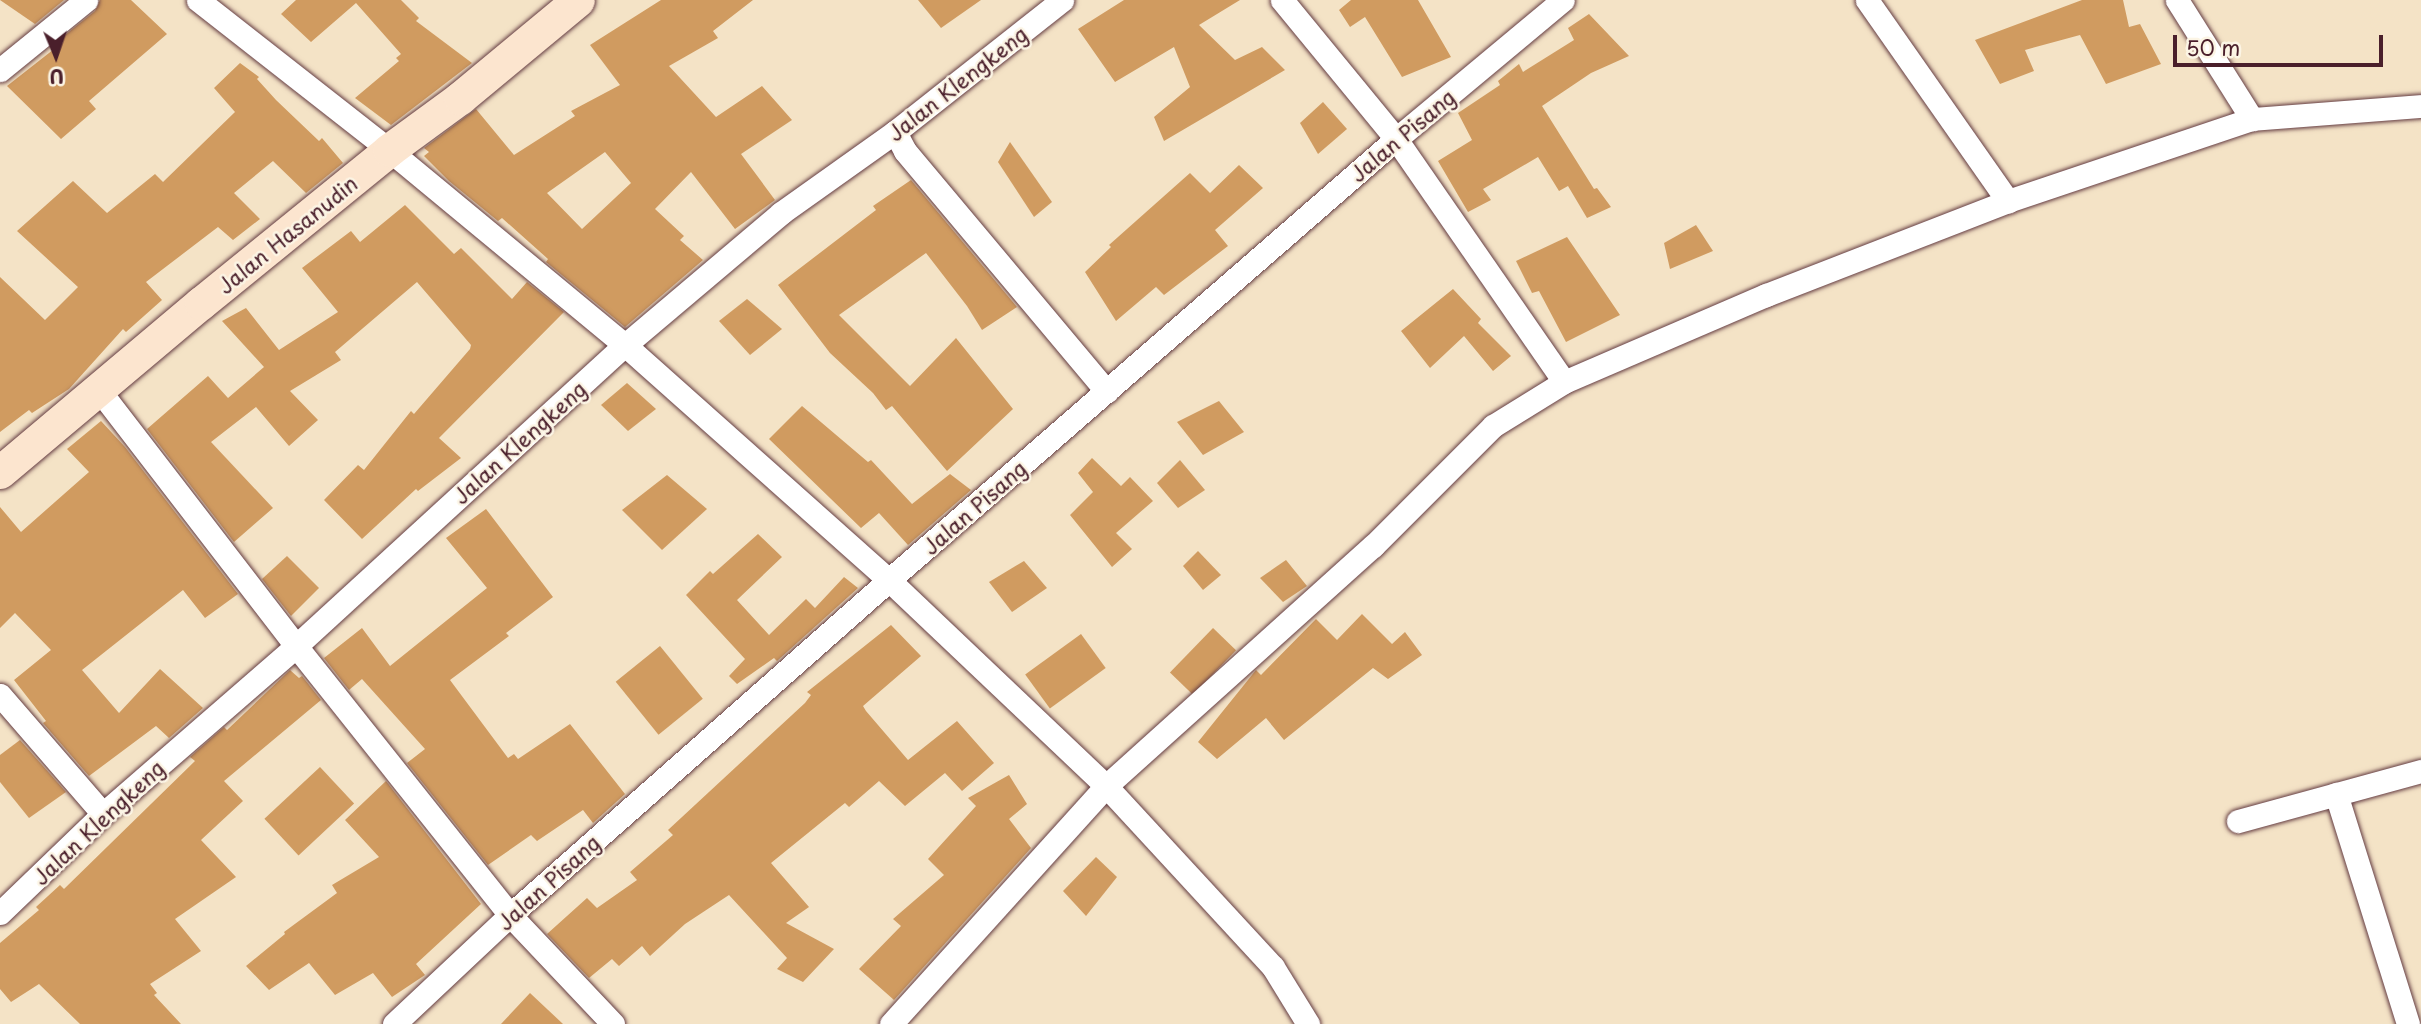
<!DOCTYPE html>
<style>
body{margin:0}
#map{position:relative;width:2421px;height:1024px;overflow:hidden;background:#f4e3c6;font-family:"Playpen Sans",sans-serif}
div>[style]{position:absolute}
.building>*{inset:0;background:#d09b60;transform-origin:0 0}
.roads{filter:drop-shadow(0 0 2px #643c42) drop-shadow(0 0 2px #643c42)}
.minor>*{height:23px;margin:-11.5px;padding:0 11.5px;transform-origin:11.5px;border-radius:11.5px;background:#fff}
.secondary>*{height:33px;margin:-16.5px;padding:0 16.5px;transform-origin:16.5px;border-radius:16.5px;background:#fce5cf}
span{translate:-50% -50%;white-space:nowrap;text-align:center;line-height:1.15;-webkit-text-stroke:5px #fcf5e5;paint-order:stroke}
.street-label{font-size:21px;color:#4a1f2b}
.north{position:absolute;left:21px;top:21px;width:70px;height:70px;-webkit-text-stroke:5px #fcf5e5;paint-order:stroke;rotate:178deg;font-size:19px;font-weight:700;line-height:28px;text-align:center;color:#4a1f2b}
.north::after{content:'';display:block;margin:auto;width:24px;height:32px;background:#4a1f2b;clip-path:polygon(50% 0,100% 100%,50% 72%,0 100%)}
.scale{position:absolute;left:2173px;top:35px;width:210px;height:32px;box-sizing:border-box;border:4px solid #4a1f2b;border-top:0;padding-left:9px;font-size:21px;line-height:24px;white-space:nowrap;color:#4a1f2b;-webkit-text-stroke:5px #fcf5e5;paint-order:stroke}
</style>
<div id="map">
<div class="building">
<div style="clip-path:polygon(0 0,64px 0,35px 24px)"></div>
<div style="clip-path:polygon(100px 0,131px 0,167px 34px,89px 101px,96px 109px,61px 139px,7px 86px,63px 42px,60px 39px,95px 11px)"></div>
<div style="clip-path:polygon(296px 0,401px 0,419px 18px,416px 21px,472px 63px,391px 125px,355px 98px,399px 61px,396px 58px,401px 54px,356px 3px,311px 42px,281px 14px)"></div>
<div style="clip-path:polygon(evenodd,661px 0,753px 0,713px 31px,718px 38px,669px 66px,716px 117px,762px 86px,792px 120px,741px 154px,775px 200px,735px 229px,691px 172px,655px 209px,684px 236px,680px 240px,703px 260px,625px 327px,546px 262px,548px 259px,502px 218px,498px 221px,449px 181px,424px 156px,429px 152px,424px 148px,476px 109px,514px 155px,575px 116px,571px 111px,620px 85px,590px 45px,661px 0,605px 152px,631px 183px,582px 229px,547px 193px,605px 152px)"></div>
<div style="clip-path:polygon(918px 0,981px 0,941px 28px)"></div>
<div style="clip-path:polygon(1124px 0,1240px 0,1199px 25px,1235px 60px,1262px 47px,1285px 70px,1164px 141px,1154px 117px,1190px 87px,1174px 47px,1115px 82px,1078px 29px)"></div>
<div style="clip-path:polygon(1351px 0,1418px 0,1451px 57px,1402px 77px,1365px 17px,1350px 27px,1339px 10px)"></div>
<div style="clip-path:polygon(2082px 0,2123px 0,2129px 27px,2140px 24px,2161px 64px,2106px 84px,2080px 35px,2025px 50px,2034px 71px,2000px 84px,1975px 40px)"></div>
<div style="clip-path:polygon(1589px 14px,1629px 56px,1591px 73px,1542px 106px,1594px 189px,1597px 188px,1611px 207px,1587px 218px,1568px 186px,1559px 191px,1538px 157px,1483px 189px,1491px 200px,1468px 212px,1438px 161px,1472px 140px,1458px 113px,1500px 85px,1498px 81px,1519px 64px,1523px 72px,1574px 40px,1568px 28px)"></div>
<div style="clip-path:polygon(240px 63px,259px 77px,257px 79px,276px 100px,319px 141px,322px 138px,343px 163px,306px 193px,273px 161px,234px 193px,260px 219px,233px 240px,218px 227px,146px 282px,162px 300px,126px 332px,123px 329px,69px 389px,32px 413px,29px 410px,0 432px,0 277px,45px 320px,78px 287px,17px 231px,73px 181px,107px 213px,155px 174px,163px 182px,235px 112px,214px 88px)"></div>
<div style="clip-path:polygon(1323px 102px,1347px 129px,1318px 154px,1300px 123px)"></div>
<div style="clip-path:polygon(1010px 142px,1052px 202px,1034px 217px,998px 162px)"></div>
<div style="clip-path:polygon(1239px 165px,1263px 188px,1215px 230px,1228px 246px,1164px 295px,1156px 287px,1116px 321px,1085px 272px,1111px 247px,1109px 245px,1190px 173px,1210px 193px)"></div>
<div style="clip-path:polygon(911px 180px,1017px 307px,982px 330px,967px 306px,926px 253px,839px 315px,910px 386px,956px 338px,1013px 409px,947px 471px,892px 406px,886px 410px,873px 393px,830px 353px,778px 285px,876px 210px,873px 206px)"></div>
<div style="clip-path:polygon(405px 205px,454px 254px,461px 248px,512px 299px,527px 282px,564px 312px,439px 438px,461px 458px,418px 491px,416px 489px,362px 539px,324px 500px,358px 465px,364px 470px,411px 411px,414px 414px,470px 349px,471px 345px,417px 282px,335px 352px,341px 360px,290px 391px,318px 420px,289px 446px,256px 407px,211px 442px,273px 508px,234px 542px,147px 429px,208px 376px,228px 398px,264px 367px,222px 321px,246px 308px,279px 350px,338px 312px,302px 268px,351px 231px,360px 242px)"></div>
<div style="clip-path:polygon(1696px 225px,1713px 251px,1670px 269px,1664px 243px)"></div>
<div style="clip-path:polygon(1567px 237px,1620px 315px,1566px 342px,1539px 291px,1532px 293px,1516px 261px)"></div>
<div style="clip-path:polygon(1453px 289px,1481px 319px,1478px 323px,1511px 356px,1493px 371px,1464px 336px,1430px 368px,1401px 331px)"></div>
<div style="clip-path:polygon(747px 299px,782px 329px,750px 355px,719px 321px)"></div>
<div style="clip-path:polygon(627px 383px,656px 409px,628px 431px,601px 405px)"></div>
<div style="clip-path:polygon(1219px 401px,1244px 432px,1203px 455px,1177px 422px)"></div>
<div style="clip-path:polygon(802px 406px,868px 462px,871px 460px,912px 504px,950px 474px,971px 490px,908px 545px,879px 513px,861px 528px,769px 439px)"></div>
<div style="clip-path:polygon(101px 421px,125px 447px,238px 594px,205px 618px,183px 590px,82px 670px,119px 713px,160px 669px,203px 708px,169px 738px,156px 726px,89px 776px,43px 723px,46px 721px,14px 680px,51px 650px,15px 613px,0 628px,0 507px,21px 532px,89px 472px,67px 449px)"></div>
<div style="clip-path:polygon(1092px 458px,1121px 486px,1130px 477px,1153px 501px,1116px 533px,1132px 549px,1112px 567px,1070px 515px,1093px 492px,1078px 473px)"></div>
<div style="clip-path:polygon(1180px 460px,1205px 490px,1178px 508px,1157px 483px)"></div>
<div style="clip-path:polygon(667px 475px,707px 509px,662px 550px,622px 510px)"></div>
<div style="clip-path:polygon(486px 509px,553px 597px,506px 633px,509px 636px,450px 680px,508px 758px,514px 754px,518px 759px,570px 724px,625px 794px,593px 823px,583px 810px,537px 841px,531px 835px,488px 865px,407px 763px,425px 749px,362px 679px,349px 690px,324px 658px,362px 628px,390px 666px,487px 588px,446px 538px)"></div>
<div style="clip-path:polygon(758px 534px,782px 557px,737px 600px,769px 635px,806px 599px,815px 608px,844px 577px,858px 588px,777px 661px,774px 658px,737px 684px,729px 676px,745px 659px,686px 595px,710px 571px,713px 574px)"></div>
<div style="clip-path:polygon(1198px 551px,1221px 575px,1203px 590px,1183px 566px)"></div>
<div style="clip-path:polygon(287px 556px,319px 588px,291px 616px,262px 579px)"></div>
<div style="clip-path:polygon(1286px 560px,1307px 586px,1283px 602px,1260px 578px)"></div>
<div style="clip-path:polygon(1024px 561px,1047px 588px,1012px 612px,989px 582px)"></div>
<div style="clip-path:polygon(1362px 614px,1392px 644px,1405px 632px,1422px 655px,1388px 679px,1373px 668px,1284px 740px,1266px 718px,1217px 759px,1198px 742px,1256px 670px,1261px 675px,1316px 619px,1337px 640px)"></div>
<div style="clip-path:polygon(891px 625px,921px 656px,863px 706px,866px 711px,908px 760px,957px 721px,994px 763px,962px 791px,945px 773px,905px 806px,879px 781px,849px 807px,845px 803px,771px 863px,809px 907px,786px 923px,834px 949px,803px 982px,777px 969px,787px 958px,729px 895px,685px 924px,650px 956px,642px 946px,619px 966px,612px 959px,589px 978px,547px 934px,587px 898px,597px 908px,637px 880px,630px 872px,673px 835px,668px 830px,805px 703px,811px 695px,807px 692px)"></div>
<div style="left:1213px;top:628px;width:32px;height:62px;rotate:44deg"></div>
<div style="left:1081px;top:634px;width:42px;height:69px;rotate:54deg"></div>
<div style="left:660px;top:646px;width:68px;height:57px;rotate:51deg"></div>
<div style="clip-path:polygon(290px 670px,299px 678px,302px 676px,321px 700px,224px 781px,243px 801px,201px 840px,236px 877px,175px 919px,201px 951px,150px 984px,157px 993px,154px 995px,181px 1024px,80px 1024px,39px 984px,11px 1002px,0 989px,0 943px,39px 910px,36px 907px,60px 885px,64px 889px,195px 761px,190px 757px,224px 727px,227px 730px)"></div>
<div style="clip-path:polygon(20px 740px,66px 792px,29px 818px,0 782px,0 755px)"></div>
<div style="left:320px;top:767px;width:50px;height:76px;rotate:47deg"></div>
<div style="clip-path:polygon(1009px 775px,1027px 804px,1009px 819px,1031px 848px,894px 1000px,859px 969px,901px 926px,893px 919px,944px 875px,928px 859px,976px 806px,968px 798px)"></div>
<div style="clip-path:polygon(386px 781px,481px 904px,416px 964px,425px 975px,392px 997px,373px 973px,335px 995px,309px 963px,269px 990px,246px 966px,285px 934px,284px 932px,337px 893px,332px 885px,379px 857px,345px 820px)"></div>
<div style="clip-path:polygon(1096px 857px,1117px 877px,1086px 916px,1063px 891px)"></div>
<div style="clip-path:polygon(530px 993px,563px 1024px,501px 1024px)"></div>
</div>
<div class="roads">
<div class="minor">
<div style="left:198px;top:0;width:243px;rotate:38.1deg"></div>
<div style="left:389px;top:150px;width:306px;rotate:39.6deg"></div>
<div style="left:625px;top:345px;width:353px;rotate:41.7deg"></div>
<div style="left:889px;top:580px;width:299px;rotate:43.5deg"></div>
<div style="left:1106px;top:786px;width:246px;rotate:47.3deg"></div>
<div style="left:1273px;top:967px;width:67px;rotate:58.4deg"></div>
<div style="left:1282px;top:0;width:180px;rotate:50.6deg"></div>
<div style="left:1396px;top:139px;width:295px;rotate:55.3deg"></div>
<div style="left:1867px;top:0;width:246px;rotate:55deg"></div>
<div style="left:2177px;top:0;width:141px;rotate:57.8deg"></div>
<div style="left:0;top:70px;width:111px;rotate:-39.1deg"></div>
<div style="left:895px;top:132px;width:21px;rotate:62deg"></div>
<div style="left:905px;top:151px;width:314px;rotate:50deg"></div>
<div style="left:99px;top:390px;width:323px;rotate:52.4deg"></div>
<div style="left:296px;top:646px;width:344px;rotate:51.5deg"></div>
<div style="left:510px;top:915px;width:150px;rotate:46.6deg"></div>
<div style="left:0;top:695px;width:157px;rotate:49.1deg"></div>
<div style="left:2336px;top:794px;width:241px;rotate:72.6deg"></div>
<div style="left:2238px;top:821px;width:190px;rotate:-15.3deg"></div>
<div style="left:0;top:913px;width:143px;rotate:-43.9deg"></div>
<div style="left:103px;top:814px;width:256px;rotate:-41deg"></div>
<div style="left:296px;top:646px;width:446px;rotate:-42.5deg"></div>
<div style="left:625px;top:345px;width:204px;rotate:-40.2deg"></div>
<div style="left:781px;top:213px;width:140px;rotate:-35.4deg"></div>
<div style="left:895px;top:132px;width:213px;rotate:-38.3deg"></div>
<div style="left:394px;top:1024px;width:159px;rotate:-43.2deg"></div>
<div style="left:510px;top:915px;width:506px;rotate:-41.47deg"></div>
<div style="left:889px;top:580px;width:672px;rotate:-41.02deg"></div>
<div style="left:1396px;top:139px;width:217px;rotate:-39.8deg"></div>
<div style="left:891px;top:1024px;width:321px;rotate:-47.9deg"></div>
<div style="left:1106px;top:786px;width:359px;rotate:-42deg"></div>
<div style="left:1373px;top:546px;width:170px;rotate:-45deg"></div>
<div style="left:1493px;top:426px;width:84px;rotate:-31.8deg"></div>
<div style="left:1564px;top:382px;width:220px;rotate:-23.3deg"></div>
<div style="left:1766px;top:295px;width:260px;rotate:-21.2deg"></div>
<div style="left:2008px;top:201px;width:257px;rotate:-18.6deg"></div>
<div style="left:2252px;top:119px;width:169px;rotate:-4.4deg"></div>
</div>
<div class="secondary">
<div style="left:0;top:472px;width:263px;rotate:-40.1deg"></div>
<div style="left:201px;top:303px;width:242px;rotate:-39.1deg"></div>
<div style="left:389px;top:150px;width:88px;rotate:-36.2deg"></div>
<div style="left:460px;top:98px;width:153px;rotate:-39.7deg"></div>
</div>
</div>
<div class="street-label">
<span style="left:957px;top:83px;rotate:-38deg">Jalan Klengkeng</span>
<span style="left:1402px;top:135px;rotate:-40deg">Jalan Pisang</span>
<span style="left:287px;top:234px;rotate:-39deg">Jalan Hasanudin</span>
<span style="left:519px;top:442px;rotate:-42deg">Jalan Klengkeng</span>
<span style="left:974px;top:507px;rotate:-41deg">Jalan Pisang</span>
<span style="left:98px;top:822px;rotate:-43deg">Jalan Klengkeng</span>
<span style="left:548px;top:882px;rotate:-42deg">Jalan Pisang</span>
</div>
<div class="north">U</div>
<div class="scale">50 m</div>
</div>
